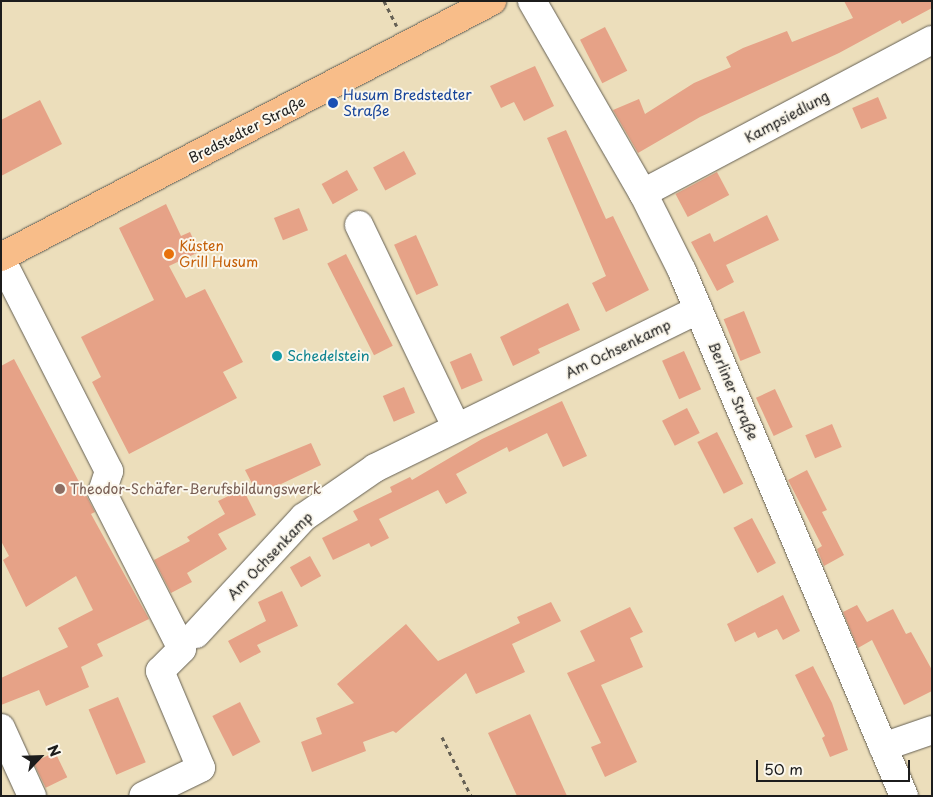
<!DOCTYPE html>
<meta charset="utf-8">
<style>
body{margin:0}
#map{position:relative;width:933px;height:797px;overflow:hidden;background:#ecdebb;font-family:"Playpen Sans",sans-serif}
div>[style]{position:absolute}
.building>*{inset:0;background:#e6a287;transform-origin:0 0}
.path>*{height:3px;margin-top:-1.5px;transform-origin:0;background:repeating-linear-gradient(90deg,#656054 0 4px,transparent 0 8px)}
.roads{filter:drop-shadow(0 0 1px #656054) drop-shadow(0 0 1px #656054)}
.minor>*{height:28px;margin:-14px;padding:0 14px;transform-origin:14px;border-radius:14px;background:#fff}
.major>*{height:28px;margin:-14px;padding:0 14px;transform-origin:14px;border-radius:14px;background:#f8bd89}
.dots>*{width:14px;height:14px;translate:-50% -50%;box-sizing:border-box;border:2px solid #fbf7ec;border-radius:50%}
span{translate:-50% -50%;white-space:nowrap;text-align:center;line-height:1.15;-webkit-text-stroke:4px #fbf7ec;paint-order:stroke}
.transit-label{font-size:14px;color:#164399}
.left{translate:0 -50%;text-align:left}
.street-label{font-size:14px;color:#1c1c1c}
.food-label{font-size:14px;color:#c56008}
.culture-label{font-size:14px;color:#0d838f}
.education-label{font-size:14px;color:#785e54}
.frame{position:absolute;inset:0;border:2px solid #1c1c1c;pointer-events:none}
.north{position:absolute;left:15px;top:732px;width:50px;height:50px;-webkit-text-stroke:4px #fbf7ec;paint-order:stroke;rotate:66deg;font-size:14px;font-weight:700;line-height:20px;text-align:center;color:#1c1c1c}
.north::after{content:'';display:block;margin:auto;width:18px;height:22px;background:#1c1c1c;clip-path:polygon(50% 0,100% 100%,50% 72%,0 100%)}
.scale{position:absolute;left:756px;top:760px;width:154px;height:22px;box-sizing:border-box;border:2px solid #1c1c1c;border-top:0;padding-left:6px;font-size:15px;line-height:18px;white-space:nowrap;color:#1c1c1c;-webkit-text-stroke:4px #fbf7ec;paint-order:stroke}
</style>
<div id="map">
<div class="building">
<div style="clip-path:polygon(844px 1px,932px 1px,932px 8px,902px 24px,900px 20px,839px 53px,700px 117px,638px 153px,613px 110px,639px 99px,645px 114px,694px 83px,731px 67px,726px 57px,743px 48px,787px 31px,792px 42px,853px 18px)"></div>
<div style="left:605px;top:27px;width:49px;height:28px;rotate:63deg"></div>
<div style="clip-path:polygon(535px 66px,554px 106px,524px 121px,514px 102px,501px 108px,490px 86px)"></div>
<div style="left:878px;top:97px;width:23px;height:28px;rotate:67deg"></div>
<div style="clip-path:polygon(40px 100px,62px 144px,1px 176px,1px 120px)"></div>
<div style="clip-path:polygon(566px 130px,606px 219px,613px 216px,649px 290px,606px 312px,592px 283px,606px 276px,547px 138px)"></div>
<div style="left:404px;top:151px;width:26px;height:35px;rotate:62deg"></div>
<div style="left:347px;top:170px;width:23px;height:29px;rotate:61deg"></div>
<div style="left:717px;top:172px;width:26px;height:47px;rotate:62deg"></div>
<div style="clip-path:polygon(166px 204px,181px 236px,190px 232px,199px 252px,169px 266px,186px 298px,205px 289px,243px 362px,223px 372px,237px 398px,129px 454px,92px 382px,101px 377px,81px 337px,154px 300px,119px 228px)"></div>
<div style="left:299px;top:208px;width:24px;height:27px;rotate:68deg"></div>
<div style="clip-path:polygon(767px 215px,779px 240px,726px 265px,734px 282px,717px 291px,691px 242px,710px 233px,714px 242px)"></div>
<div style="left:416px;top:235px;width:55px;height:24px;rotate:66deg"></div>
<div style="left:346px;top:254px;width:103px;height:21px;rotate:63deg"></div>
<div style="clip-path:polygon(568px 303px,580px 330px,538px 349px,540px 353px,513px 366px,500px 337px)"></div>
<div style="left:744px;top:311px;width:45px;height:22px;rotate:68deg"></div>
<div style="left:684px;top:351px;width:42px;height:24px;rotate:66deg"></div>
<div style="left:471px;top:353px;width:30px;height:23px;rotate:67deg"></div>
<div style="clip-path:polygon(14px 359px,95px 512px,91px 514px,149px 619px,97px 644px,103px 656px,81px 667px,89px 687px,46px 706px,39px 690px,1px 705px,1px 678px,68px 647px,58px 628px,93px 610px,76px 576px,26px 607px,3px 560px,9px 556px,1px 541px,1px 366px)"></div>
<div style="left:404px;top:387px;width:28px;height:23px;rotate:67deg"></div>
<div style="left:775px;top:389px;width:42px;height:21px;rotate:65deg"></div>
<div style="clip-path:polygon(562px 401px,587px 456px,563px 467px,547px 433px,509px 452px,507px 447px,456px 474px,467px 493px,446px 504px,438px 490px,379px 519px,389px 538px,371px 547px,369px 543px,333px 560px,322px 538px,358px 520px,353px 511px,392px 492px,390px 487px,410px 477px,412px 480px,482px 439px)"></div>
<div style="left:687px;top:408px;width:28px;height:28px;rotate:63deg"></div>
<div style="left:832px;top:424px;width:25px;height:29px;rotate:67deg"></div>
<div style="left:717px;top:432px;width:58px;height:22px;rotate:63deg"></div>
<div style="clip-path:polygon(311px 443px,321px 465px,258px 495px,245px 470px)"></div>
<div style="clip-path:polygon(807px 470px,827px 510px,822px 512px,844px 555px,824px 566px,817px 549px,822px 546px,788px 480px)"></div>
<div style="clip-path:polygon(243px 489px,256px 515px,218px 534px,227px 549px,187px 573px,192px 582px,171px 593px,154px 560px,190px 541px,187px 537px,225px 514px,218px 501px)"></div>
<div style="left:752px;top:518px;width:51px;height:21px;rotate:62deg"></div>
<div style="left:310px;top:556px;width:23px;height:23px;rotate:61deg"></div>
<div style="clip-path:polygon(282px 591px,298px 626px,257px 645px,261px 652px,240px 663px,228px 641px,266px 621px,258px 602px)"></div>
<div style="clip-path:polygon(783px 595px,800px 631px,783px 640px,777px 629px,758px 638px,755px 632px,735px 642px,727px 624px)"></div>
<div style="clip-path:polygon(551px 602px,561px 621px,512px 644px,525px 672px,476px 694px,466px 673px,396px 733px,393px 731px,363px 742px,366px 751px,312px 772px,301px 742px,322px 734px,316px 718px,354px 703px,337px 684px,406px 624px,438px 661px,520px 623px,517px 617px)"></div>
<div style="clip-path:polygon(857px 605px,867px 622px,893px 609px,906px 634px,911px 632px,932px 670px,932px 691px,904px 705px,872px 640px,858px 648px,843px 612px)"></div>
<div style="clip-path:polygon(630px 607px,643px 632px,630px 638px,643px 667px,601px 685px,637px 762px,605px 777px,591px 747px,601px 743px,567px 673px,595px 661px,580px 631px)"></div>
<div style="clip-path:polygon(813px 666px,832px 703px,848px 750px,830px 757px,822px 738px,825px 736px,795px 675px)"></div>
<div style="left:118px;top:697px;width:71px;height:32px;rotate:67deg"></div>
<div style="left:240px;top:702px;width:45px;height:31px;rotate:63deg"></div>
<div style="clip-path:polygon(530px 714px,567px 796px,517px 796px,488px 733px)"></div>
<div style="left:55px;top:752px;width:28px;height:24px;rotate:64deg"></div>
</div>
<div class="path">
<div style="left:384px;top:1px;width:28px;rotate:63deg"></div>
<div style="left:442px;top:737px;width:66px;rotate:63.8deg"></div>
</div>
<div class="roads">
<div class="minor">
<div style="left:532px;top:1px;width:222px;rotate:60deg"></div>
<div style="left:643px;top:193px;width:87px;rotate:63.4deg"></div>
<div style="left:682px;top:271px;width:570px;rotate:67.08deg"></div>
<div style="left:643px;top:193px;width:327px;rotate:-27.9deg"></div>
<div style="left:359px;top:225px;width:224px;rotate:64.3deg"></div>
<div style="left:1px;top:259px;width:238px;rotate:63deg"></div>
<div style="left:109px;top:471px;width:22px;rotate:108deg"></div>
<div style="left:102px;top:492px;width:176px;rotate:63deg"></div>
<div style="left:182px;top:649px;width:31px;rotate:135deg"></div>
<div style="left:160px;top:671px;width:105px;rotate:67.1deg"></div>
<div style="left:201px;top:768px;width:64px;rotate:154.2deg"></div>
<div style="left:196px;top:634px;width:159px;rotate:-47.3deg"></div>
<div style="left:304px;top:517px;width:86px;rotate:-34.6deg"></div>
<div style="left:375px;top:468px;width:360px;rotate:-26.1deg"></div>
<div style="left:1px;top:728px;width:75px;rotate:65.5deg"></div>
<div style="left:883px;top:747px;width:52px;rotate:-19.1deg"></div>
</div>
<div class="major">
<div style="left:1px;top:257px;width:554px;rotate:-27.54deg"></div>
</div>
</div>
<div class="dots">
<div style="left:333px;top:103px;background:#1a4fb4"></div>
<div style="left:169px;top:254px;background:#e8710a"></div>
<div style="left:277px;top:356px;background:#0f9aa8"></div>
<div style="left:60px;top:489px;background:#8d6e63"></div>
</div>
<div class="transit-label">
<span class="left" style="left:343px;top:103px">Husum Bredstedter<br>Straße</span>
</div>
<div class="street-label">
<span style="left:787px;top:117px;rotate:-28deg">Kampsiedlung</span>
<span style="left:247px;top:130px;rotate:-27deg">Bredstedter Straße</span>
<span style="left:618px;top:349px;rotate:-26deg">Am Ochsenkamp</span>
<span style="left:733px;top:391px;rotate:67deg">Berliner Straße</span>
<span style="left:270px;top:556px;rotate:-46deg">Am Ochsenkamp</span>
</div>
<div class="food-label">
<span class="left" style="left:179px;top:254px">Küsten<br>Grill Husum</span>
</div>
<div class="culture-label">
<span class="left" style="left:287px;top:356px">Schedelstein</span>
</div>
<div class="education-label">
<span class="left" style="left:70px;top:489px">Theodor-Schäfer-Berufsbildungswerk</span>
</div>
<div class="frame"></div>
<div class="north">N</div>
<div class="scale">50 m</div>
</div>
